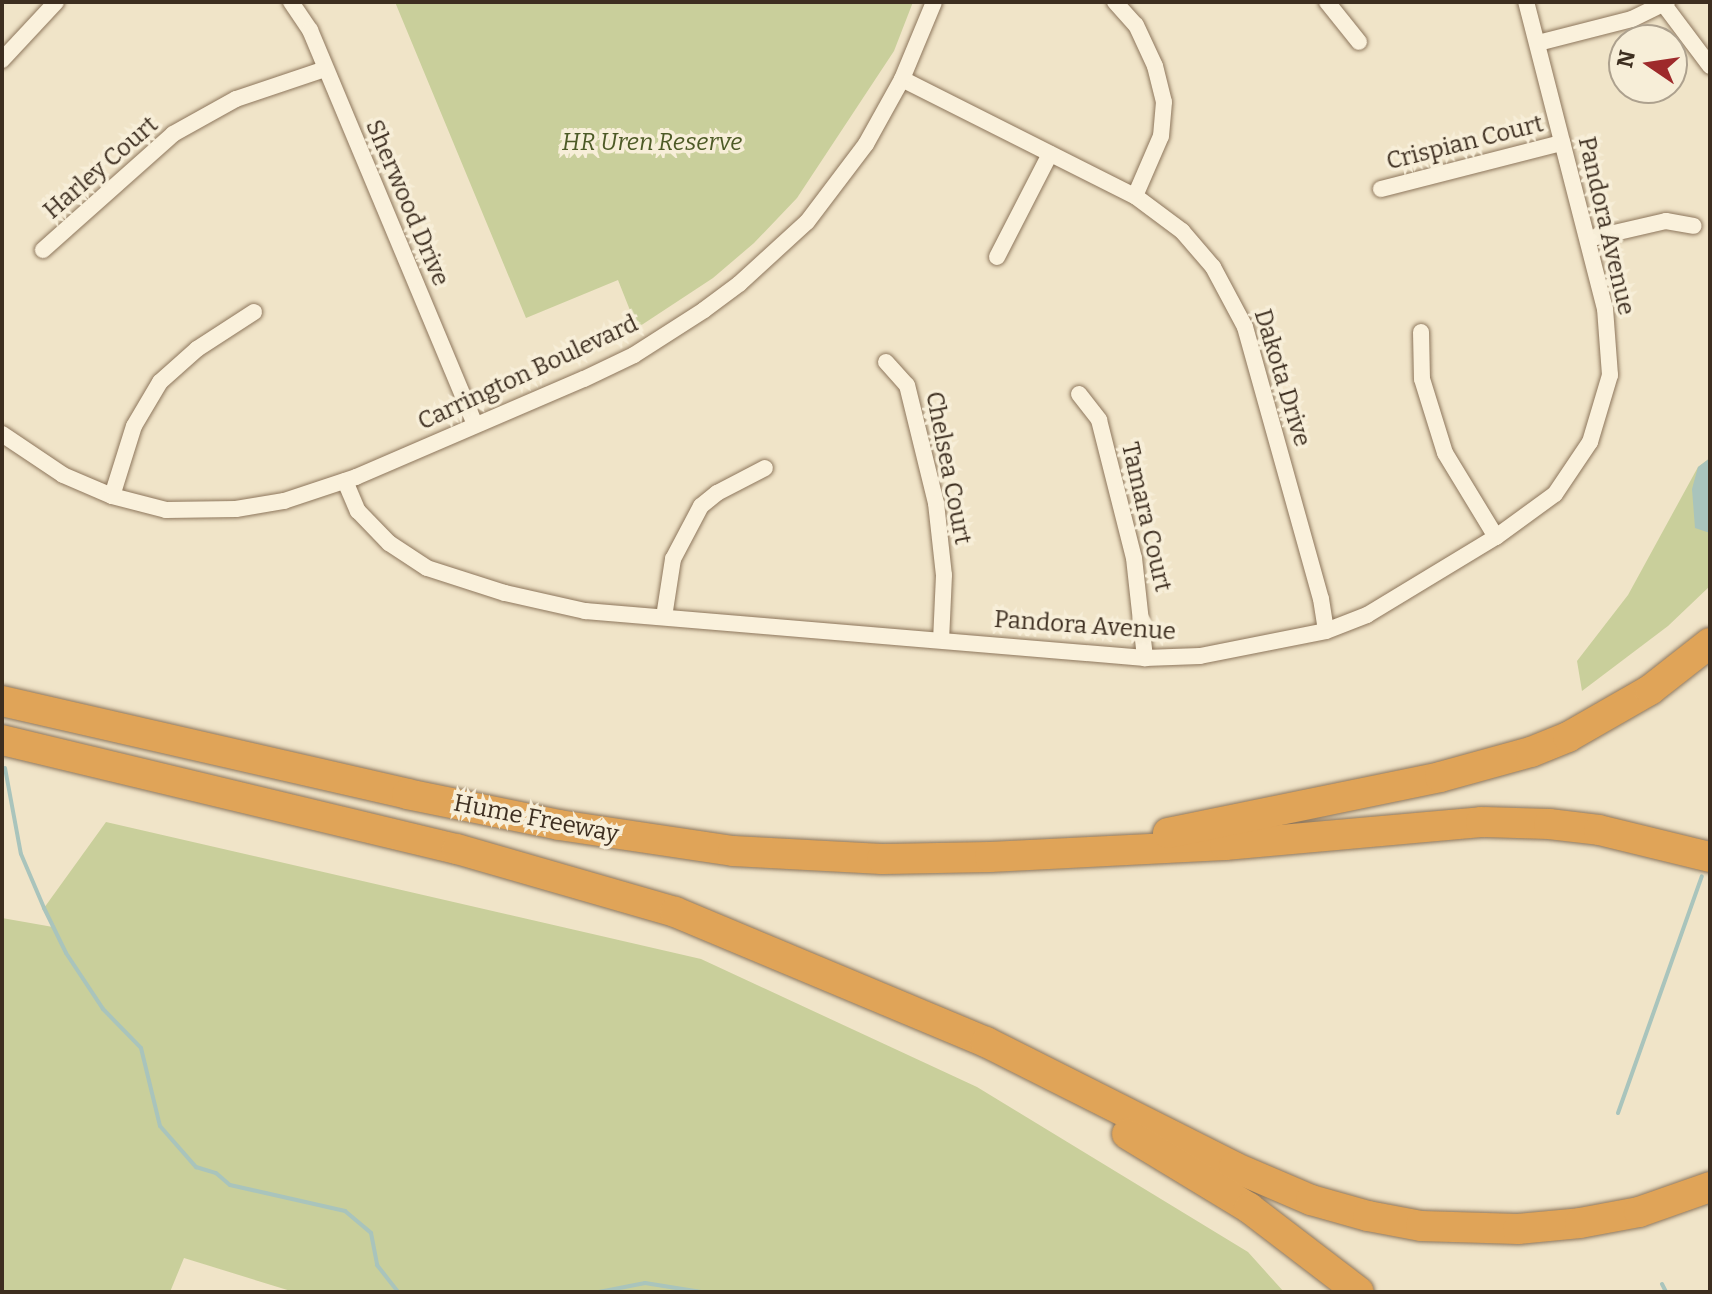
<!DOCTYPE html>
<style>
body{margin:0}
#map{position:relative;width:1712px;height:1294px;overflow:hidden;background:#f0e4c8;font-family:Bitter,serif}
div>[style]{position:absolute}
.green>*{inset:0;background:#c9cf9b}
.water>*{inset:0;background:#a9c4bc}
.stream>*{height:4px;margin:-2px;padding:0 2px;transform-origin:2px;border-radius:2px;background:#a9c4bc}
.roads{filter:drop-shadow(0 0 2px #8d765c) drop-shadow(0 0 2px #8d765c)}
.street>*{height:16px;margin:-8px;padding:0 8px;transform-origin:8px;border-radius:8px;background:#faf1dc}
.highway>*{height:30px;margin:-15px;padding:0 15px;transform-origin:15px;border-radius:15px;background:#e0a458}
span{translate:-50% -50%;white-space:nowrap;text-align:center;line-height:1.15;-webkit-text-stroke:7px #f7eed8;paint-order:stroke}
.park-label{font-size:24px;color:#4d5a26;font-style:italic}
.street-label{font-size:24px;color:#3d2e20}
.frame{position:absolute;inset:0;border:4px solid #3d2e20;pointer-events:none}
.north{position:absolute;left:1608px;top:24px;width:80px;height:80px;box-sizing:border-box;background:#f7eed8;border:2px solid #ada18e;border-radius:50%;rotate:283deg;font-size:22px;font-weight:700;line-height:32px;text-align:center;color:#3d2e20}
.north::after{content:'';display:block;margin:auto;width:28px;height:36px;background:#9e2a2b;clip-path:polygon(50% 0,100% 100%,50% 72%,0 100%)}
</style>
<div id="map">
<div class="green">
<div style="clip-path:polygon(395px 2px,913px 2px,894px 51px,797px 198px,754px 243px,713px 278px,637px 328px,618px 280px,526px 318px)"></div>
<div style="clip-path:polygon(1710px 458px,1710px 586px,1668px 626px,1582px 691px,1577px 661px,1628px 595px,1698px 467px)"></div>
<div style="clip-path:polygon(106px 822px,701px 959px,977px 1087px,1248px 1252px,1284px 1292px,294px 1292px,184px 1258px,170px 1292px,2px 1292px,2px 918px,53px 927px,44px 908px)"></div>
</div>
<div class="water">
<div style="clip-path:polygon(1710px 458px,1710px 533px,1695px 528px,1692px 489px,1698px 467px)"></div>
</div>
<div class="stream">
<div style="left:5px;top:768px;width:87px;rotate:79.5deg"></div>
<div style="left:21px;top:854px;width:59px;rotate:66.9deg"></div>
<div style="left:44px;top:908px;width:50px;rotate:63.9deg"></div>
<div style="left:66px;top:953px;width:67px;rotate:56.5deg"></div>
<div style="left:103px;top:1009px;width:54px;rotate:45.7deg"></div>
<div style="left:141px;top:1048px;width:80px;rotate:76.3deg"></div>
<div style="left:160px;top:1126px;width:55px;rotate:48.7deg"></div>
<div style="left:196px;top:1167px;width:21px;rotate:17deg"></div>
<div style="left:216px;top:1173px;width:18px;rotate:41deg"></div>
<div style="left:230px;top:1185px;width:118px;rotate:12.7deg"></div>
<div style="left:345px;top:1211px;width:34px;rotate:40deg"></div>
<div style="left:371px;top:1233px;width:33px;rotate:79deg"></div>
<div style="left:377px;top:1265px;width:34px;rotate:52deg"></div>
<div style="left:1618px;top:1113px;width:251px;rotate:-70.5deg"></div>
<div style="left:1662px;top:1284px;width:9px;rotate:63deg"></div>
<div style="left:599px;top:1292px;width:47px;rotate:-11.1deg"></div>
<div style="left:645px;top:1283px;width:57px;rotate:9.1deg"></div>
<div style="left:796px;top:1292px;width:5px"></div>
</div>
<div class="roads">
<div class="street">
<div style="left:291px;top:2px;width:34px;rotate:56deg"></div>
<div style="left:310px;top:30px;width:427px;rotate:67.3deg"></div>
<div style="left:1115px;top:2px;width:31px;rotate:48deg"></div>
<div style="left:1136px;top:25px;width:45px;rotate:65.1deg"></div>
<div style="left:1155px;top:66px;width:37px;rotate:76deg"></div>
<div style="left:1164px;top:102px;width:34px;rotate:95deg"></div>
<div style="left:1161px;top:136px;width:65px;rotate:113.4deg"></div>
<div style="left:1327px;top:2px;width:51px;rotate:51.3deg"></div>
<div style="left:1665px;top:6px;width:75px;rotate:53.1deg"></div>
<div style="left:1538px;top:43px;width:97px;rotate:-14.3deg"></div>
<div style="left:1632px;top:19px;width:39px;rotate:-26deg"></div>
<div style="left:2px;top:60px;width:79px;rotate:-47deg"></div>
<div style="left:902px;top:79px;width:261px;rotate:26.7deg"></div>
<div style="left:1135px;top:196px;width:59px;rotate:36.7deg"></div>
<div style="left:1182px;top:231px;width:48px;rotate:49.3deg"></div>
<div style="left:1213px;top:267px;width:68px;rotate:61.9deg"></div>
<div style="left:1245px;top:327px;width:282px;rotate:74.4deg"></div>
<div style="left:1321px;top:599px;width:32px;rotate:81deg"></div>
<div style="left:1381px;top:189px;width:187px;rotate:-14.3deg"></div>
<div style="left:1588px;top:239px;width:80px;rotate:-13deg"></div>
<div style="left:1666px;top:221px;width:28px;rotate:10deg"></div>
<div style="left:43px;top:250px;width:174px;rotate:-41.7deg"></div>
<div style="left:173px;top:134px;width:72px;rotate:-29.1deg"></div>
<div style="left:236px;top:99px;width:94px;rotate:-18.6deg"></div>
<div style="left:997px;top:257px;width:116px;rotate:-62.8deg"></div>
<div style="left:1421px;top:332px;width:47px;rotate:88.8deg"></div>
<div style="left:1422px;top:379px;width:77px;rotate:72.7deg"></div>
<div style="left:1445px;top:453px;width:98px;rotate:58.7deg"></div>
<div style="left:886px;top:362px;width:31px;rotate:48deg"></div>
<div style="left:907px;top:385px;width:122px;rotate:76.2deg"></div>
<div style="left:936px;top:503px;width:72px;rotate:83.7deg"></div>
<div style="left:944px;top:575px;width:65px;rotate:92.6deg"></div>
<div style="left:1079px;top:394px;width:33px;rotate:52deg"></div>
<div style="left:1099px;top:420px;width:142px;rotate:75.8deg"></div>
<div style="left:1134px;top:558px;width:101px;rotate:83.7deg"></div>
<div style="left:2px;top:434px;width:73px;rotate:33.9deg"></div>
<div style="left:63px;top:475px;width:53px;rotate:23.2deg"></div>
<div style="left:112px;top:496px;width:56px;rotate:14.5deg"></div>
<div style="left:166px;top:510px;width:70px;rotate:-0.8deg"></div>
<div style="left:236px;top:509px;width:49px;rotate:-9.5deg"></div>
<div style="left:284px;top:501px;width:76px;rotate:-18.4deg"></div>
<div style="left:356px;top:477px;width:248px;rotate:-23.3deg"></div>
<div style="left:584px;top:379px;width:55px;rotate:-25.6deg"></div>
<div style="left:634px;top:355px;width:83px;rotate:-32.7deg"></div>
<div style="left:704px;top:310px;width:44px;rotate:-36.6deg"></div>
<div style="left:739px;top:284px;width:92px;rotate:-42.4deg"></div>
<div style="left:807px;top:222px;width:98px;rotate:-52.9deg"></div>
<div style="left:866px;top:144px;width:74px;rotate:-61deg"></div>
<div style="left:902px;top:79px;width:83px;rotate:-67.4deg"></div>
<div style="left:345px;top:481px;width:33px;rotate:67deg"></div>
<div style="left:358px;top:511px;width:45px;rotate:45.9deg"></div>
<div style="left:389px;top:543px;width:45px;rotate:33.3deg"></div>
<div style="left:427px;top:568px;width:82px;rotate:17.8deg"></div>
<div style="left:505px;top:593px;width:82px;rotate:12.7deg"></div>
<div style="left:585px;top:611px;width:562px;rotate:4.8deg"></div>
<div style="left:1145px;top:658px;width:55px;rotate:-2.1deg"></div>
<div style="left:1200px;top:656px;width:128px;rotate:-11.2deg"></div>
<div style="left:1326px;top:631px;width:44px;rotate:-21.3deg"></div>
<div style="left:1367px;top:615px;width:151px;rotate:-31.2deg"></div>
<div style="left:1496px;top:537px;width:73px;rotate:-36.1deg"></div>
<div style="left:1555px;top:494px;width:63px;rotate:-56.1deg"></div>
<div style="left:1590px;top:442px;width:70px;rotate:-73.4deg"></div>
<div style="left:1610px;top:375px;width:66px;rotate:-94.3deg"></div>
<div style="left:1605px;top:309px;width:317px;rotate:-104.4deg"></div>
<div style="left:112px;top:496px;width:73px;rotate:-72.6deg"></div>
<div style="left:134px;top:426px;width:51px;rotate:-59.4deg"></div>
<div style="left:160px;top:382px;width:50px;rotate:-41.7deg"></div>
<div style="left:197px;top:349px;width:68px;rotate:-33deg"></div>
<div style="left:664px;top:617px;width:59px;rotate:-81.2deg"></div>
<div style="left:673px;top:559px;width:60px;rotate:-62.2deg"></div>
<div style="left:701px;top:506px;width:21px;rotate:-39deg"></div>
<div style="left:717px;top:493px;width:54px;rotate:-27.5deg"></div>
</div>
<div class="highway">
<div style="left:2px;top:701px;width:416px;rotate:12.9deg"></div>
<div style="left:407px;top:794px;width:155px;rotate:11.5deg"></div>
<div style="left:559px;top:825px;width:176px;rotate:8.5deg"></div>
<div style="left:733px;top:851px;width:149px;rotate:3.1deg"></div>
<div style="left:882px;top:859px;width:108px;rotate:-1.1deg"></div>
<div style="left:990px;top:857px;width:235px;rotate:-2.9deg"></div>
<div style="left:1225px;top:845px;width:257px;rotate:-5.1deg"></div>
<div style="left:1481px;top:822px;width:68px;rotate:1.7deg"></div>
<div style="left:1549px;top:824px;width:50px;rotate:6.8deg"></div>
<div style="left:1599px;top:830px;width:114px;rotate:13.7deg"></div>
<div style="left:2px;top:740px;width:468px;rotate:13.5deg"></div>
<div style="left:457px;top:849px;width:227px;rotate:16.1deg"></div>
<div style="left:675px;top:912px;width:337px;rotate:22.7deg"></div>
<div style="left:986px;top:1042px;width:278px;rotate:26.7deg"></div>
<div style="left:1234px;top:1167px;width:84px;rotate:23.2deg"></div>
<div style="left:1311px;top:1200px;width:59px;rotate:15.7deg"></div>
<div style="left:1368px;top:1216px;width:54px;rotate:10.7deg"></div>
<div style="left:1421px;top:1226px;width:97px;rotate:1.8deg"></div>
<div style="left:1518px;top:1229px;width:62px;rotate:-5.5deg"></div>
<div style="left:1580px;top:1223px;width:60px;rotate:-10.6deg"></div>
<div style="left:1639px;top:1212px;width:75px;rotate:-19.4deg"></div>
<div style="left:1168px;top:833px;width:278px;rotate:-11.6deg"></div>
<div style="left:1440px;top:777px;width:94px;rotate:-15.4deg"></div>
<div style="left:1531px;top:752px;width:40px;rotate:-22deg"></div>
<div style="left:1568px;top:737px;width:95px;rotate:-29.8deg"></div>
<div style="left:1650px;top:690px;width:76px;rotate:-38.1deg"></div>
<div style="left:1127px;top:1134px;width:143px;rotate:31.2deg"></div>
<div style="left:1249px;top:1208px;width:138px;rotate:37.4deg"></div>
</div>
</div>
<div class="park-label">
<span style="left:652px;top:143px">HR Uren Reserve</span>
</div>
<div class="street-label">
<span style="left:1465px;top:143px;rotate:-14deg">Crispian Court</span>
<span style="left:101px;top:168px;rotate:-41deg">Harley Court</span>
<span style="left:407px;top:203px;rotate:67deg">Sherwood Drive</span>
<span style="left:1606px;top:226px;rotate:77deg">Pandora Avenue</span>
<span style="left:528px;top:373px;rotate:-25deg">Carrington Boulevard</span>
<span style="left:1282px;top:378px;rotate:73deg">Dakota Drive</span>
<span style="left:948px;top:468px;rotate:79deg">Chelsea Court</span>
<span style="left:1146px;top:517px;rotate:77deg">Tamara Court</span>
<span style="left:1085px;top:626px;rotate:4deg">Pandora Avenue</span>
<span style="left:536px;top:819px;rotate:11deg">Hume Freeway</span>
</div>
<div class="frame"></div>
<div class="north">N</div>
</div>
